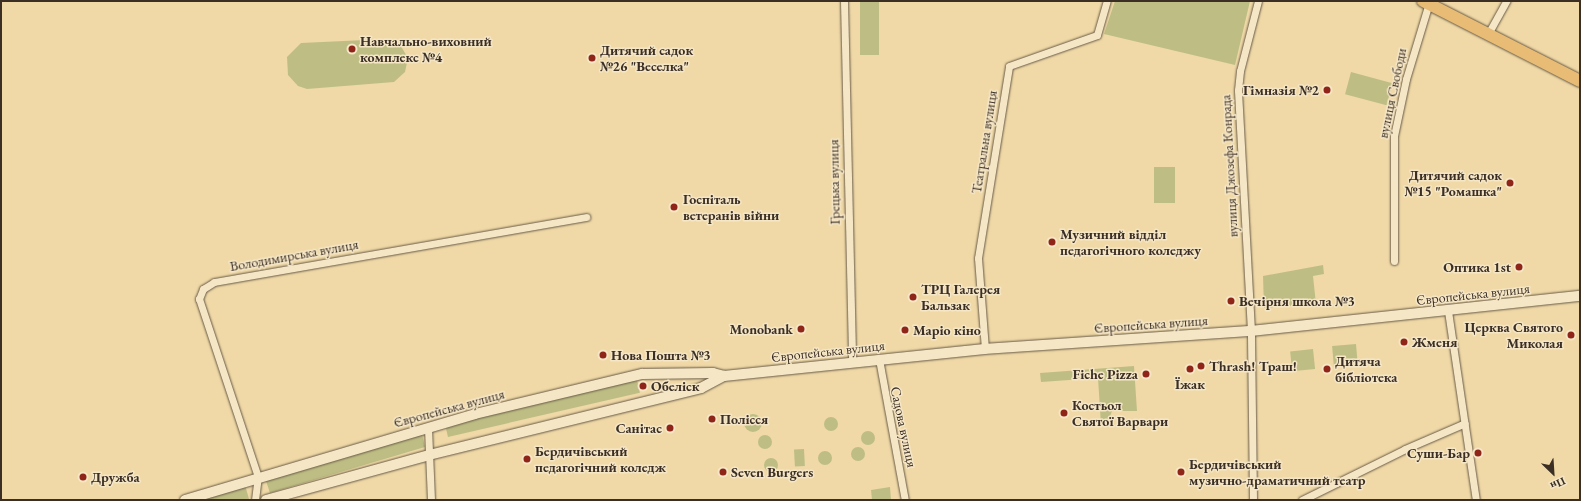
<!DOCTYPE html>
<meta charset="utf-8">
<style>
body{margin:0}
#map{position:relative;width:1581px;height:501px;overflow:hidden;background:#f0d9a7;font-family:"EB Garamond",serif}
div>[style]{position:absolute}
.green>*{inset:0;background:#bebe84;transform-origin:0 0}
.round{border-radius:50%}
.roads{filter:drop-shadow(0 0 1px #685a46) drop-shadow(0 0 1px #685a46)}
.street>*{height:7px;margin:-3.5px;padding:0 3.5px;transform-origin:3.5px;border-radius:3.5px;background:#f5e6c6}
.secondary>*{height:10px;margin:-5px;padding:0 5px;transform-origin:5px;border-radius:5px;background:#f5e6c6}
.primary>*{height:12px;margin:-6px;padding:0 6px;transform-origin:6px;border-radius:6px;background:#e8bc74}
.dots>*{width:11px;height:11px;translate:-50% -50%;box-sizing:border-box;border:2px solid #f5e6c6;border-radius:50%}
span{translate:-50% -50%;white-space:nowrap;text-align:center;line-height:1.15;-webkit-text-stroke:3px #f5e6c6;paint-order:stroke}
.poi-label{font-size:14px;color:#3b2f25;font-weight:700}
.left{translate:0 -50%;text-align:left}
.right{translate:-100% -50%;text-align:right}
.street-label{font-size:14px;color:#3b2f25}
.frame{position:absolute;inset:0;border:2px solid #3b2f25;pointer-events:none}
.north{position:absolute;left:1533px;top:453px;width:40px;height:40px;-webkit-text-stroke:3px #f5e6c6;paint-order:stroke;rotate:155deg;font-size:11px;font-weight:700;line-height:16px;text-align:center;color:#3b2f25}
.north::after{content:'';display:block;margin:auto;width:14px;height:18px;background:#3b2f25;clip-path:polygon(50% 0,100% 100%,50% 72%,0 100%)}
</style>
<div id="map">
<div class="green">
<div style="left:860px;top:1px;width:19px;height:54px"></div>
<div style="clip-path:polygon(1115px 1px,1250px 1px,1235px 65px,1104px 34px)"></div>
<div style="clip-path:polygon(386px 39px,399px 43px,408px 58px,405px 72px,394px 82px,307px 89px,298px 86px,288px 75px,287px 57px,301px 43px)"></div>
<div style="left:1351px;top:72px;width:43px;height:23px;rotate:15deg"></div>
<div style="left:1154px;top:167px;width:21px;height:36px"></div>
<div style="clip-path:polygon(1323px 265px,1324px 274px,1313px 276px,1316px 304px,1264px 308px,1263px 276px)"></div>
<div style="left:1356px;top:344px;width:21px;height:24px;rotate:85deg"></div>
<div style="left:1313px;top:349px;width:20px;height:23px;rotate:84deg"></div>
<div style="clip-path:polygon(1134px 366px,1137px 411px,1112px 411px,1107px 425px,1101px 425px,1098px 378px,1041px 382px,1040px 373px)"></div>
<div style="left:637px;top:380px;width:13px;height:197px;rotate:77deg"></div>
<div class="round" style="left:744px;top:414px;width:18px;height:18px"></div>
<div class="round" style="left:824px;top:417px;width:14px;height:14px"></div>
<div class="round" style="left:861px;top:431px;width:14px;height:14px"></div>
<div style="clip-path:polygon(422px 434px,425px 447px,270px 493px,265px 478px)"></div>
<div class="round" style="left:758px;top:435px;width:14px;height:14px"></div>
<div class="round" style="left:851px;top:447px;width:14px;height:14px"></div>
<div style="left:804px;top:449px;width:17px;height:10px;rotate:87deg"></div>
<div class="round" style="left:818px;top:451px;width:14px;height:14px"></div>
<div class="round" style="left:764px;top:458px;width:14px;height:14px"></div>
<div style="clip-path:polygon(245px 485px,249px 499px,197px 500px)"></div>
<div style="clip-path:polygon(890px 487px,891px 500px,872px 500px,871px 490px)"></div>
</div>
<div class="roads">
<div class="street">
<div style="left:844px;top:1px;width:361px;rotate:88.7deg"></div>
<div style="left:1488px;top:34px;width:38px;rotate:-61deg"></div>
<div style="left:1394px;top:261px;width:125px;rotate:-90deg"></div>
<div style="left:1394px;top:136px;width:58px;rotate:-78.1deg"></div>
<div style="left:1406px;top:79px;width:79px;rotate:-73.2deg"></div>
<div style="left:1448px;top:311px;width:191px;rotate:81.6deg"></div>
<div style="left:985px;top:349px;width:91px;rotate:-94.4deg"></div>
<div style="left:978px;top:258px;width:194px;rotate:-80.8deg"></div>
<div style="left:1009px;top:66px;width:93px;rotate:-19.4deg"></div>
<div style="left:1097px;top:35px;width:35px;rotate:-74deg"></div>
<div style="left:879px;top:359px;width:143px;rotate:79.6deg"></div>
<div style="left:428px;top:428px;width:72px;rotate:87.6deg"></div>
<div style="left:255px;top:500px;width:23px;rotate:-83deg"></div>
<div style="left:258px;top:477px;width:188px;rotate:-108.3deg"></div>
<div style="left:199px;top:299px;width:11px;rotate:-68deg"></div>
<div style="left:203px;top:289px;width:13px;rotate:-32deg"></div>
<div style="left:214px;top:282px;width:378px;rotate:-9.9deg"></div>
<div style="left:1253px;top:500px;width:169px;rotate:-90.7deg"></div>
<div style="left:1251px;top:331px;width:241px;rotate:-93.1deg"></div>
<div style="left:1238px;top:90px;width:19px;rotate:-84deg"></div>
<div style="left:1240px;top:71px;width:72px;rotate:-75.6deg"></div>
<div style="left:1302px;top:500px;width:115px;rotate:-26.3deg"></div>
<div style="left:1405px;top:449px;width:65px;rotate:-23.4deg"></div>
</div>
<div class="secondary">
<div style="left:185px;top:500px;width:302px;rotate:-16.5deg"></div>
<div style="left:475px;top:414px;width:172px;rotate:-13.5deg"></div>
<div style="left:642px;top:374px;width:71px;rotate:-0.8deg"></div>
<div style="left:713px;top:373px;width:11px;rotate:15deg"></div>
<div style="left:724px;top:376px;width:262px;rotate:-5.9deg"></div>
<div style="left:985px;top:349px;width:267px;rotate:-3.9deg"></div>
<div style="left:1251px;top:331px;width:331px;rotate:-6.1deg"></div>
<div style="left:266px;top:500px;width:169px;rotate:-15.4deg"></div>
<div style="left:429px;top:455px;width:280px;rotate:-13.8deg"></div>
<div style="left:701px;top:388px;width:26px;rotate:-28deg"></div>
</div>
<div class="primary">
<div style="left:1423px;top:1px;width:176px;rotate:27deg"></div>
</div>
</div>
<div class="dots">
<div style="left:352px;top:49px;background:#8f2418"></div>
<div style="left:592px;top:58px;background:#8f2418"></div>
<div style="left:1327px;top:90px;background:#8f2418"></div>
<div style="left:1510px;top:183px;background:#8f2418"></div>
<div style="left:674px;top:207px;background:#8f2418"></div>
<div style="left:1052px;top:242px;background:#8f2418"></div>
<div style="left:1519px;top:267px;background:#8f2418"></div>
<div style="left:913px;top:297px;background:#8f2418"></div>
<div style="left:1231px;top:301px;background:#8f2418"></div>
<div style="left:801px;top:329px;background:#8f2418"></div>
<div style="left:905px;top:330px;background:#8f2418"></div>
<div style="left:1571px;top:335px;background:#8f2418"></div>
<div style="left:1404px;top:342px;background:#8f2418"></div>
<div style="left:603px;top:355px;background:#8f2418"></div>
<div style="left:1201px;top:366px;background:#8f2418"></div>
<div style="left:1190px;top:369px;background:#8f2418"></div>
<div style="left:1327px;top:369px;background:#8f2418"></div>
<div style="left:1146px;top:374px;background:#8f2418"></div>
<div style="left:643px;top:386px;background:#8f2418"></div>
<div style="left:1064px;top:413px;background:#8f2418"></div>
<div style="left:712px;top:419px;background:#8f2418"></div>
<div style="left:670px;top:428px;background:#8f2418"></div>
<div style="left:1478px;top:453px;background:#8f2418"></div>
<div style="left:527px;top:459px;background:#8f2418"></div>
<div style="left:723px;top:472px;background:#8f2418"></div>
<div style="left:1181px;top:472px;background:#8f2418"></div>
<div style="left:83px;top:477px;background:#8f2418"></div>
</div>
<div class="poi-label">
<span class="left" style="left:360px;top:49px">Навчально-виховний<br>комплекс №4</span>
<span class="left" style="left:600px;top:58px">Дитячий садок<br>№26 "Веселка"</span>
<span class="right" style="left:1319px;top:90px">Гімназія №2</span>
<span class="right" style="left:1502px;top:183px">Дитячий садок<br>№15 "Ромашка"</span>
<span class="left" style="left:683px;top:207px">Госпіталь<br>ветеранів війни</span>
<span class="left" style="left:1060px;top:242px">Музичний відділ<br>педагогічного коледжу</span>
<span class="right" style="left:1511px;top:267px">Оптика 1st</span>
<span class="left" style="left:921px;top:297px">ТРЦ Галерея<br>Бальзак</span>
<span class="left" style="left:1239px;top:301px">Вечірня школа №3</span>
<span class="right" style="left:1563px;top:335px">Церква Святого<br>Миколая</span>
<span class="right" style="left:793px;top:329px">Monobank</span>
<span class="left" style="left:913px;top:330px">Маріо кіно</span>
<span class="left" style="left:1412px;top:342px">Жменя</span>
<span class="left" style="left:611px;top:355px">Нова Пошта №3</span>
<span class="left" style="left:1335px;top:369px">Дитяча<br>бібліотека</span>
<span class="left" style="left:1209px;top:366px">Thrash! Траш!</span>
<span class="right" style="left:1138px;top:374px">Fiche Pizza</span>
<span style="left:1190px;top:384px">Їжак</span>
<span class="left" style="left:651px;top:386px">Обеліск</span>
<span class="left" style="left:1072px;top:413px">Костьол<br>Святої Варвари</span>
<span class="left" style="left:720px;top:419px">Полісся</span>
<span class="right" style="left:662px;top:428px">Санітас</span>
<span class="left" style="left:535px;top:459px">Бердичівський<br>педагогічний коледж</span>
<span class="right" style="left:1470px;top:453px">Суши-Бар</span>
<span class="left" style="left:1189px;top:472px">Бердичівський<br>музично-драматичний театр</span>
<span class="left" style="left:731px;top:472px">Seven Burgers</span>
<span class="left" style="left:91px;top:477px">Дружба</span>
</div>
<div class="street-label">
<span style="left:1392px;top:93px;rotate:-78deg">вулиця Свободи</span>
<span style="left:984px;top:142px;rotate:-81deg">Театральна вулиця</span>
<span style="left:1229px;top:166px;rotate:-93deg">вулиця Джозефа Конрада</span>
<span style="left:834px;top:182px;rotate:-91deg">Грецька вулиця</span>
<span style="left:294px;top:255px;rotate:-10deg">Володимирська вулиця</span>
<span style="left:1473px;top:294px;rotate:-6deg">Європейська вулиця</span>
<span style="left:1151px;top:324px;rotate:-4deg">Європейська вулиця</span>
<span style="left:828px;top:351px;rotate:-6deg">Європейська вулиця</span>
<span style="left:449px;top:408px;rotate:-15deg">Європейська вулиця</span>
<span style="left:904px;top:427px;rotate:78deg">Садова вулиця</span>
</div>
<div class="frame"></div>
<div class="north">Пн</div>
</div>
